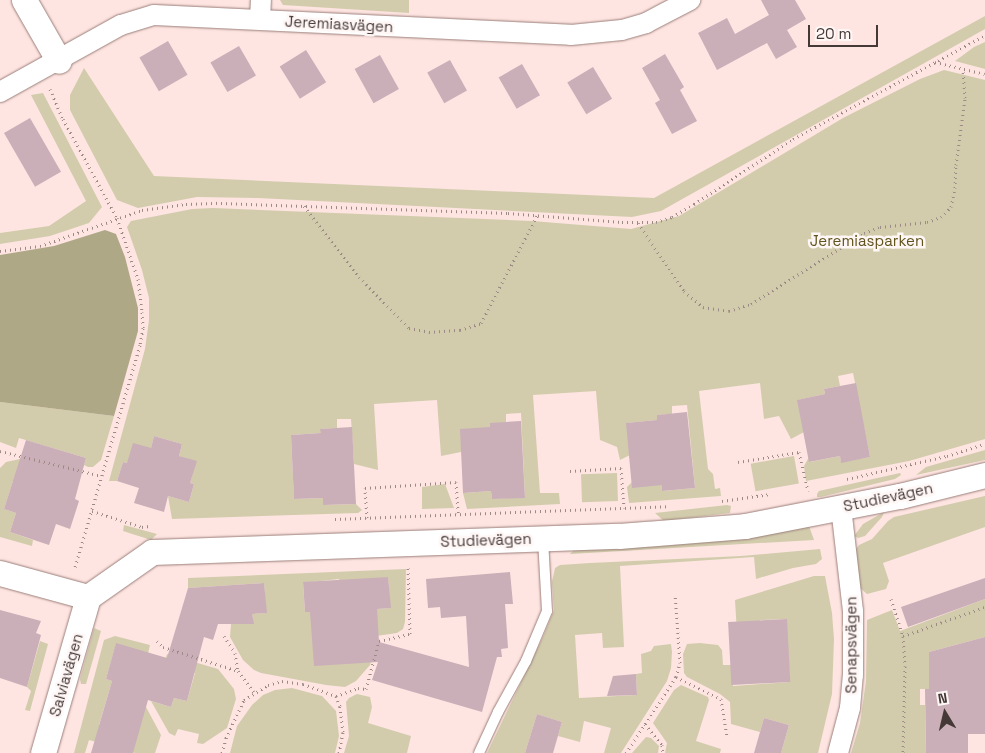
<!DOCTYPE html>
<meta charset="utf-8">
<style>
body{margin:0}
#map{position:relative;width:985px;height:753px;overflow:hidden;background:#fee5e1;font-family:"Space Grotesk",sans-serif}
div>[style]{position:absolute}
.green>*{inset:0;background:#d2ccad;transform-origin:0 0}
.forest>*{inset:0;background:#afa887}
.building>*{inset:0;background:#caaeb8;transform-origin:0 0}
.path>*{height:3px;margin-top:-1.5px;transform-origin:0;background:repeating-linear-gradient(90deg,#9c8a87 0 1px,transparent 0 5px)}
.roads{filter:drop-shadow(0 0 1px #9a7e79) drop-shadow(0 0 1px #9a7e79)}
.service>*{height:10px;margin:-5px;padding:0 5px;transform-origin:5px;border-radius:5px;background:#fff}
.minor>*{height:20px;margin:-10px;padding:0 10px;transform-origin:10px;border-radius:10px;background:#fff}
.tertiary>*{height:25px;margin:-12.5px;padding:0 12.5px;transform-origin:12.5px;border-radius:12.5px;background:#fff}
span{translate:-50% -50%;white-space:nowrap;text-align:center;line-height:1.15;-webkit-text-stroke:5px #fef7f6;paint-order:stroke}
.street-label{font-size:15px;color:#453937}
.park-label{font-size:15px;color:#60541c}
.north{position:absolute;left:920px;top:688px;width:50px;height:50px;-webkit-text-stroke:4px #fef7f6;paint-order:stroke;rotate:351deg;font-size:14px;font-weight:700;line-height:20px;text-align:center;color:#453937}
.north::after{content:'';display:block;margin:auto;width:18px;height:22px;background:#453937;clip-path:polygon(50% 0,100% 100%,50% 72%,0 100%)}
.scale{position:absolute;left:808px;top:25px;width:70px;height:22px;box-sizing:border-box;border:2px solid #453937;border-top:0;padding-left:6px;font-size:15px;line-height:18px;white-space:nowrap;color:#453937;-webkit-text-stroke:4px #fef7f6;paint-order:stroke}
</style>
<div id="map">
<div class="green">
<div style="clip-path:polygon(280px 0,409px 0,409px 13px,283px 5px)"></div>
<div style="clip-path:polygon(985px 16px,985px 29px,661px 211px,632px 217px,258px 198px,197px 197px,138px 208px,117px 200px,70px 110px,70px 95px,84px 68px,154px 176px,654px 198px)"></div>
<div style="clip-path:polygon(985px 42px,985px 69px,955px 61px,974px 47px)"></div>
<div style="clip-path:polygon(944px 70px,985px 80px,985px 439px,909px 461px,806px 481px,804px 466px,809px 457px,810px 462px,840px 456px,841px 462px,870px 457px,853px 373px,838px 376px,840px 386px,824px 389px,825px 394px,798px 400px,804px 432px,791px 439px,779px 416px,764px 419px,760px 383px,699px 391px,708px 469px,713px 474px,715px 489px,720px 488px,721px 496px,629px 503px,627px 487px,632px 482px,662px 485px,663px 491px,695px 488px,687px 405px,672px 406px,672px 414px,657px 415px,657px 420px,627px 423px,630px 455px,620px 460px,617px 447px,600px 440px,596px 391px,533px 395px,540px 493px,559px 493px,560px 504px,467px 509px,463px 493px,491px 491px,492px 499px,525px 497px,521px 413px,506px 414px,506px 422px,490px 427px,461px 452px,441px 456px,437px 400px,374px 404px,378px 470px,354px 464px,351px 419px,337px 419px,337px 428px,321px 429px,321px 433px,291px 435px,294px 499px,323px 498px,324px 505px,356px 504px,362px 510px,358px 513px,172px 519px,168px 496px,189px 502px,194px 484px,190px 483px,196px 462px,179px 456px,182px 444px,154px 436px,151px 448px,127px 463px,123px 462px,117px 481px,109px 481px,145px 349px,149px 320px,149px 298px,142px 270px,127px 227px,131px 221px,192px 209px,213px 208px,532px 221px,631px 229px,679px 216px,843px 118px,920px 79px)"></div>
<div style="clip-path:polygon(43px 93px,102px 207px,89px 223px,50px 236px,0 244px,0 233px,49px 226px,86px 201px,31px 95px)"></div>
<div style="clip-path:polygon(0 402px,114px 416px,101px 460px,93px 467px,88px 467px,84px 465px,86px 458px,19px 438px,16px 448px,0 442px)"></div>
<div style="clip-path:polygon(985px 450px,985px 460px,916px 475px,926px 467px)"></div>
<div style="left:794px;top:456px;width:28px;height:44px;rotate:80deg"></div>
<div style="clip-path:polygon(20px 459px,29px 462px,24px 484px,13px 481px,4px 509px,16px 513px,10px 532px,33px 540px,32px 546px,0 537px,0 468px,6px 462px)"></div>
<div style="left:617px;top:473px;width:28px;height:36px;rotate:88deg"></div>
<div style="clip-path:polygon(900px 473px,901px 475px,895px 479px,821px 497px,817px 497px,817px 494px,819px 491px)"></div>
<div style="clip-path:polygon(445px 484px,454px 508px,422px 509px,422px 487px)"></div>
<div style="clip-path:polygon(985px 496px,985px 527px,883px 563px,889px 581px,886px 589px,867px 594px,859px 587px,856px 549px,859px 545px,872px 539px,888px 521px,894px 517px)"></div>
<div style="clip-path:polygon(727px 505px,731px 506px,730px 513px,664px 521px,655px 513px)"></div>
<div style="clip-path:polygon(884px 512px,882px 517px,865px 536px,858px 538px,854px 536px,863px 524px)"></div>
<div style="clip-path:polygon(124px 525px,157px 534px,151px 540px,123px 531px)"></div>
<div style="clip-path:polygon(809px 526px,814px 540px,570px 554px,576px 548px)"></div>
<div style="clip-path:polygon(820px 549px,822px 559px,816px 564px,793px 568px,756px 579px,754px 557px,620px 566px,624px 647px,603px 648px,602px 633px,575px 635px,579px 698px,637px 695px,636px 674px,642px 673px,641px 654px,651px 651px,654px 646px,671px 644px,672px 652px,671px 668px,667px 681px,621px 753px,604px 753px,611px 728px,584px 721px,580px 742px,558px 736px,562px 722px,537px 714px,525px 753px,487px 753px,543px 637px,554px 610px,552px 582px,555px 568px,560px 565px,590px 563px,741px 556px)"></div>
<div style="clip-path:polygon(406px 569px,405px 622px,403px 629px,397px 633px,376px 636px,377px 609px,390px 608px,388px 577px,340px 585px,339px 579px,303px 583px,305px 612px,310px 612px,373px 654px,370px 665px,356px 681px,345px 687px,326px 685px,261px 673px,254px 670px,243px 660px,230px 637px,231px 624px,253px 624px,252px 614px,266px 613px,264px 583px,188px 588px,188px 578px)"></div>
<div style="clip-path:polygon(814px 576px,825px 576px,832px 613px,834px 639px,832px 694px,818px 753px,781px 753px,789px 725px,764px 718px,760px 732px,731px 724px,730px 702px,720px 694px,687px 677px,684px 673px,683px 654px,687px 644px,700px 643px,718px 645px,722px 650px,723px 665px,731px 665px,733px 686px,790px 682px,786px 619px,761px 620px,737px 633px,735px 600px)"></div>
<div style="clip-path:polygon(985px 599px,985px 637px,929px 652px,929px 689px,920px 689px,920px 705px,925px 705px,926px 753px,851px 753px,860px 723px,866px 681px,867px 620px,892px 610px,900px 631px)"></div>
<div style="clip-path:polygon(94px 628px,101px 631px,86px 684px,81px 684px,80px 679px)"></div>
<div style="clip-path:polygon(115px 636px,150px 645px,147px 658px,116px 644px,106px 679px,112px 681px,99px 725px,146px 707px,161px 735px,155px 753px,135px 753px,89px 740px,85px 753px,74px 753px,104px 640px)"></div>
<div style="clip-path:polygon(40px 641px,48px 644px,30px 711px,25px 710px,31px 691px,27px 687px)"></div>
<div style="clip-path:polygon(167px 654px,218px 669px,234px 689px,236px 699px,227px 728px,203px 744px,197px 743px,199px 734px,178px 729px,175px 736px,169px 733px,151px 701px,171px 707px,174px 698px,187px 701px,195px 673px,164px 663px)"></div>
<div style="clip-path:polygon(681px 685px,708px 697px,709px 700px,696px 741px,721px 749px,720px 753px,665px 753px,667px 743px,653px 723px,674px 690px)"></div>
<div style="clip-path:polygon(292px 688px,322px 696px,336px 711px,339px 736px,335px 753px,230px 753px,237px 726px,252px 705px,263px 695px,275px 690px)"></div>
<div style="clip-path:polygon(357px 694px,370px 697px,372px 707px,368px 723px,411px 736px,407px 753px,344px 753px,349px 736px,346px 702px,349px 698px)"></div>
<div style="clip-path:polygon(646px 737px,651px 738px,659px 746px,658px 753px,632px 753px)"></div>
</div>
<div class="forest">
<div style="clip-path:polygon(105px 230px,116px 234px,125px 257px,138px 308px,138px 331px,114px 416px,0 402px,0 255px,54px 246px)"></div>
</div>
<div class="building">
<div style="clip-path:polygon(761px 0,795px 0,806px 19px,787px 30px,797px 47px,776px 59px,767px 43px,717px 70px,698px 33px,727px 18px,735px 34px,769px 15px)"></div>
<div style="left:168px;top:41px;width:39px;height:33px;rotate:60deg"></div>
<div style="left:239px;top:46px;width:34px;height:33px;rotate:60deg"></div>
<div style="left:306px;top:50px;width:38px;height:31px;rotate:58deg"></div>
<div style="clip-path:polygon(665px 54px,684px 87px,680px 90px,697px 121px,672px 134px,655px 103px,660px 100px,642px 68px)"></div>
<div style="left:380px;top:55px;width:39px;height:29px;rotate:61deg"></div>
<div style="left:450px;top:60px;width:35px;height:26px;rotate:61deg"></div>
<div style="left:522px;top:64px;width:36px;height:27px;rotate:60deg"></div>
<div style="left:593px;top:67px;width:37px;height:30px;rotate:59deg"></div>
<div style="left:30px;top:118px;width:62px;height:30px;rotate:60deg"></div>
<div style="clip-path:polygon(856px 383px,870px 457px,841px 463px,840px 456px,809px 462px,797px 400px,825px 394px,824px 389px)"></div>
<div style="clip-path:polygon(687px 412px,695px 488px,662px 491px,662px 485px,632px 488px,626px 423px,657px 420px,657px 415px)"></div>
<div style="clip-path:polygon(521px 421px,525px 498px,492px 499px,491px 491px,463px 493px,460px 429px,490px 427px,490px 423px)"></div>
<div style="clip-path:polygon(352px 427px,356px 504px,323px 505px,323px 498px,294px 499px,291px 435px,321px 433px,320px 429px)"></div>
<div style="clip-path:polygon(154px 436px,182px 444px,179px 456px,197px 461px,190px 483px,194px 484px,189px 502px,168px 496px,164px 512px,134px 503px,139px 488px,117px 481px,123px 462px,127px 463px,133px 443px,151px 448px)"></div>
<div style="clip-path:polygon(26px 440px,86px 458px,75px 499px,79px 501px,70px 529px,56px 524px,49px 545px,10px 532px,16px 513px,4px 509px)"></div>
<div style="clip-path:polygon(510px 572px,513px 604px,505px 604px,508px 648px,501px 649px,502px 657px,497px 657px,482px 712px,372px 680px,378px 662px,314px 666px,310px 612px,305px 612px,303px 582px,388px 577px,391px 608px,377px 609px,379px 642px,469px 667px,466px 616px,441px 618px,440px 607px,428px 608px,426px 579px)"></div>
<div style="clip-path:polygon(985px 578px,985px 599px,908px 627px,901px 607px)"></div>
<div style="clip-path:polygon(264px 583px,267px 613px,252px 614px,254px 624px,218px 624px,213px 640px,204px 637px,187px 701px,174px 698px,171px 707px,148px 700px,133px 753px,91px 753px,112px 681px,106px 679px,116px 643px,167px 658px,188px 588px)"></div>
<div style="clip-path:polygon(0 610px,41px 621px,36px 633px,41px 635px,27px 687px,0 678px)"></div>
<div style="left:787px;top:619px;width:63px;height:59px;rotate:87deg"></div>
<div style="clip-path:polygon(985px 637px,985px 734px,968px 734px,968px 753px,926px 753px,925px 689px,929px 689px,929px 652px)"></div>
<div style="clip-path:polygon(636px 674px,637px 695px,607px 696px,613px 676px)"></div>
<div style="clip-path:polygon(537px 714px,562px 722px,553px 753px,525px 753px)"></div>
<div style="clip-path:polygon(764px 718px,789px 725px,781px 753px,754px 753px)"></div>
</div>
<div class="path">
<div style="left:935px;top:62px;width:51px;rotate:13.5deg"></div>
<div style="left:50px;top:89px;width:33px;rotate:67deg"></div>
<div style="left:63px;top:119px;width:113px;rotate:61.4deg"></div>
<div style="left:117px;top:218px;width:65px;rotate:71deg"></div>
<div style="left:138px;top:279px;width:33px;rotate:83deg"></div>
<div style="left:142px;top:312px;width:16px;rotate:86deg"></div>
<div style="left:143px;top:328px;width:17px;rotate:100deg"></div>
<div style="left:140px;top:345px;width:234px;rotate:106.3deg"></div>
<div style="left:304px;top:206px;width:90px;rotate:52.2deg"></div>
<div style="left:359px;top:277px;width:71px;rotate:45.6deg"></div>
<div style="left:409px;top:328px;width:20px;rotate:11deg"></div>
<div style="left:429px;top:332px;width:31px;rotate:-4deg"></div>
<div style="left:460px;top:330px;width:22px;rotate:-18deg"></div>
<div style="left:481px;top:323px;width:121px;rotate:-62.4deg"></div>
<div style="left:638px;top:223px;width:82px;rotate:55.9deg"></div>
<div style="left:684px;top:291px;width:25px;rotate:40deg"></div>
<div style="left:703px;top:307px;width:26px;rotate:9deg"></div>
<div style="left:729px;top:311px;width:23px;rotate:-18deg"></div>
<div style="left:751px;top:304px;width:133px;rotate:-32.1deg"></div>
<div style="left:864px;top:233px;width:17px;rotate:-21deg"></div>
<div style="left:880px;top:227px;width:47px;rotate:-6.1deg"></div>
<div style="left:927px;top:222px;width:15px;rotate:-20deg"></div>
<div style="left:941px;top:217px;width:14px;rotate:-45deg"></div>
<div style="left:951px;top:207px;width:19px;rotate:-78deg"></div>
<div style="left:955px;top:188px;width:23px;rotate:-88deg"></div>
<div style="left:956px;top:165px;width:68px;rotate:-82.3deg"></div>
<div style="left:965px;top:98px;width:29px;rotate:-94deg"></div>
<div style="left:0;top:251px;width:40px;rotate:-7.1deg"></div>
<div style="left:40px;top:246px;width:108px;rotate:-19.4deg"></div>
<div style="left:142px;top:210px;width:44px;rotate:-7.8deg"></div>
<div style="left:186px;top:204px;width:35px;rotate:-2deg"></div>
<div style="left:221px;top:203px;width:287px;rotate:2deg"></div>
<div style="left:508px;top:213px;width:114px;rotate:4.5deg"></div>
<div style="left:622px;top:222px;width:34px"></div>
<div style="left:656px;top:222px;width:17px;rotate:-17deg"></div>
<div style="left:672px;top:217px;width:26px;rotate:-31deg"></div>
<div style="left:694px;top:204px;width:118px;rotate:-33.3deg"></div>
<div style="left:793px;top:139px;width:218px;rotate:-28.4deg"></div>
<div style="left:0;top:451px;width:105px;rotate:13.8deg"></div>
<div style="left:738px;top:462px;width:62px;rotate:-9.3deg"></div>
<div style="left:799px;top:452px;width:40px;rotate:77deg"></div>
<div style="left:570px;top:471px;width:51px;rotate:-3.4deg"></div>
<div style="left:621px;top:468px;width:40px;rotate:85.7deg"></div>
<div style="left:847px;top:479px;width:103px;rotate:-13deg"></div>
<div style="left:947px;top:456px;width:40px;rotate:-18deg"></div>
<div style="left:722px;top:501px;width:49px;rotate:-8.3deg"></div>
<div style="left:92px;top:511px;width:52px;rotate:17.7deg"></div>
<div style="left:142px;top:527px;width:7px;rotate:-8deg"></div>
<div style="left:367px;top:518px;width:30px;rotate:-94deg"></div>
<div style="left:365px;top:488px;width:91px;rotate:-3.8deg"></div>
<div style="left:456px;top:482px;width:32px;rotate:86deg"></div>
<div style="left:335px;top:519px;width:333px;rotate:-2.2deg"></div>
<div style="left:891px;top:599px;width:39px;rotate:72deg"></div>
<div style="left:903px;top:636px;width:30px;rotate:86deg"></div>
<div style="left:905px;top:666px;width:87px;rotate:91.3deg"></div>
<div style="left:224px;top:636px;width:20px;rotate:57deg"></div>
<div style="left:235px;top:653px;width:18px;rotate:81deg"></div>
<div style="left:238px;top:671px;width:26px;rotate:53deg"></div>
<div style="left:903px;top:636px;width:87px;rotate:-19.5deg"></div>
<div style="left:157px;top:641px;width:8px;rotate:45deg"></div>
<div style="left:163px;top:647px;width:79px;rotate:17.7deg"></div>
<div style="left:676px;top:677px;width:50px;rotate:26.1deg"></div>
<div style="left:721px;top:699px;width:37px;rotate:81deg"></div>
<div style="left:645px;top:724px;width:27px;rotate:51deg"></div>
<div style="left:662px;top:745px;width:8px;rotate:83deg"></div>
<div style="left:222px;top:753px;width:16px;rotate:-75deg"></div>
<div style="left:226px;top:738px;width:42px;rotate:-64.7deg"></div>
<div style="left:244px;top:700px;width:28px;rotate:-32deg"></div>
<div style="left:268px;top:685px;width:15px;rotate:-16deg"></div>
<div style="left:282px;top:681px;width:21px;rotate:8deg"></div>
<div style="left:303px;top:684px;width:35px;rotate:20deg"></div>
<div style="left:339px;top:753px;width:21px;rotate:-79deg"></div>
<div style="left:343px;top:732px;width:26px;rotate:-97deg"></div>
<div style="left:340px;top:706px;width:11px;rotate:-112deg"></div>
<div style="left:336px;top:696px;width:23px;rotate:-20deg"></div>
<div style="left:358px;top:688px;width:8px;rotate:7deg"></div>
<div style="left:366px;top:689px;width:50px;rotate:-74.8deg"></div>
<div style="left:379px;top:641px;width:32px;rotate:-13deg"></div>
<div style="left:410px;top:634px;width:67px;rotate:-91.7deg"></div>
<div style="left:626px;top:753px;width:91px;rotate:-56.7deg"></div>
<div style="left:676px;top:677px;width:15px;rotate:-74deg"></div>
<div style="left:680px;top:663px;width:69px;rotate:-94.1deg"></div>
</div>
<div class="roads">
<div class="service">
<div style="left:479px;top:753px;width:45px;rotate:-65.1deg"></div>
<div style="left:498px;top:712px;width:58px;rotate:-61.2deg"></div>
<div style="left:526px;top:661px;width:54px;rotate:-67.2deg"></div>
<div style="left:547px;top:611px;width:72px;rotate:-93.2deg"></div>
</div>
<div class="minor">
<div style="left:260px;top:18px;width:18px;rotate:-87deg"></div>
<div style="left:0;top:92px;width:138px;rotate:-29deg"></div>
<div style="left:121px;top:25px;width:34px;rotate:-17deg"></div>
<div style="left:154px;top:15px;width:417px;rotate:2.7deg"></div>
<div style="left:571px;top:35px;width:51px;rotate:-5.6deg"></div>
<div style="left:622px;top:30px;width:25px;rotate:-16deg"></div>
<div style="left:646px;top:23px;width:50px;rotate:-27.6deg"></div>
<div style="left:838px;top:753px;width:47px;rotate:-75.1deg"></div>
<div style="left:850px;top:708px;width:33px;rotate:-85deg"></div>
<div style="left:853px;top:675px;width:64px;rotate:-90deg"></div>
<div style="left:853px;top:611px;width:105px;rotate:-96.6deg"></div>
</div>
<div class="tertiary">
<div style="left:24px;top:0;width:70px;rotate:60.2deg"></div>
<div style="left:0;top:573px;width:91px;rotate:15.3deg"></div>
<div style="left:88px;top:597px;width:78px;rotate:-35.1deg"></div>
<div style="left:152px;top:552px;width:467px;rotate:-2deg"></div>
<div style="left:619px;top:536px;width:126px;rotate:-4.5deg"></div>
<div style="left:745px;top:526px;width:158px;rotate:-11deg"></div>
<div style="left:900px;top:496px;width:88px;rotate:-13.9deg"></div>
<div style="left:43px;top:753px;width:162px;rotate:-73.9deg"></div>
</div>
</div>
<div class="street-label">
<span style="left:339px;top:24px;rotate:3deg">Jeremiasvägen</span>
<span style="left:888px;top:497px;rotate:-12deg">Studievägen</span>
<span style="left:486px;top:540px;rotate:-2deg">Studievägen</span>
<span style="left:851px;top:645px;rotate:-90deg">Senapsvägen</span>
<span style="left:66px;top:675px;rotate:-74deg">Salviavägen</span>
</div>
<div class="park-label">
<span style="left:867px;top:241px">Jeremiasparken</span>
</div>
<div class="north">N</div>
<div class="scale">20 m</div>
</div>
